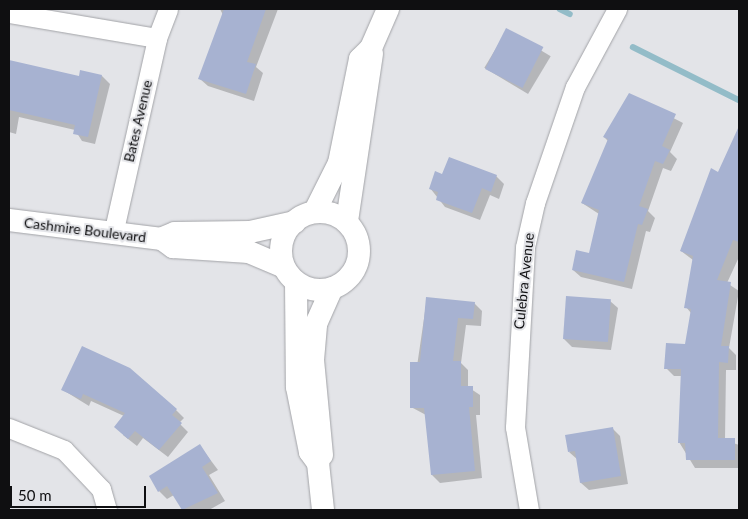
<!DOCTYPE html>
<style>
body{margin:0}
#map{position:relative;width:748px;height:519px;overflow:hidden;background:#e3e4e8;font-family:Lato,sans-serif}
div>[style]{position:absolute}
.shadow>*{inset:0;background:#0003;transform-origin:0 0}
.stream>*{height:5.5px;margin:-2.75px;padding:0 2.75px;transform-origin:2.75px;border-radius:2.75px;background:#93bcc8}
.building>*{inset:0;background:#a7b2d1;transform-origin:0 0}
.roads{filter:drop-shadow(0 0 1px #a2a3a7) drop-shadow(0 0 1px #a2a3a7)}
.minor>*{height:19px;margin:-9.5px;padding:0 9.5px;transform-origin:9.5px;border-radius:9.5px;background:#fff}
.tertiary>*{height:22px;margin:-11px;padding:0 11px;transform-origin:11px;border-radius:11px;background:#fff}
.tertiary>.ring{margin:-11px;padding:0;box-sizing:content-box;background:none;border:22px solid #fff;border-radius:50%}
span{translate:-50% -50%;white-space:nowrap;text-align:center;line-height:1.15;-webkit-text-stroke:4px #e3e4e8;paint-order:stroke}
.street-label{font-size:14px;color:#0f0f11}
.frame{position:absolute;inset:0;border:10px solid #0f0f11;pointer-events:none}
.scale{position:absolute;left:10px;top:486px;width:136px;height:22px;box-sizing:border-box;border:2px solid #0f0f11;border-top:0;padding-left:6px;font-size:15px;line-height:18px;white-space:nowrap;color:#0f0f11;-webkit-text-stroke:4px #e3e4e8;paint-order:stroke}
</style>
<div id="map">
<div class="shadow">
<div style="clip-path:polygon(220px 9px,278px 9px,256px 67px,263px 73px,254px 101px,208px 86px,200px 79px,223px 15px)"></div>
<div style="left:507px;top:30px;width:51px;height:44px;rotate:31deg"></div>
<div style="clip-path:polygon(9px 62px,79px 78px,102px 76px,110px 84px,95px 144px,82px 141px,75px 130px,19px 117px,16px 134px,9px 132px)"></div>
<div style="clip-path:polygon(629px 95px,683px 123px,670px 152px,677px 159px,671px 171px,663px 168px,648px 211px,655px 218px,650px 232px,646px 231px,632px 289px,581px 277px,573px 270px,590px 254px,599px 214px,582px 203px,608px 141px,604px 137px)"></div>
<div style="clip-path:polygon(733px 142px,739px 145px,739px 257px,727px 283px,739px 291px,729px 348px,736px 355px,736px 370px,726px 370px,725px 440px,739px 445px,739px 468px,695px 468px,679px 442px,682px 376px,674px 376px,666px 368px,686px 346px,691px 313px,686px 307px,693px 260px,681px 251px)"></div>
<div style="clip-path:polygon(449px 159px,496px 176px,504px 184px,499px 199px,490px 195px,480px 220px,445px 207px,430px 188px,443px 176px)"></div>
<div style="clip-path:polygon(427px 298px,474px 303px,482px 311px,481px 326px,466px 325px,461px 363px,468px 370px,468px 387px,480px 395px,480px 415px,476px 415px,482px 478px,440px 483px,432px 475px,426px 415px,411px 407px)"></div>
<div style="clip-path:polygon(610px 301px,618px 308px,611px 350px,572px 347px,564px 339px)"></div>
<div style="clip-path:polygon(63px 390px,176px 410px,184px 418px,179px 423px,188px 432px,168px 457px,143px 438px,137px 446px,123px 435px,124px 416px,91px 401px,89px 406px)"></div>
<div style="clip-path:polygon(612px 428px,620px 436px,628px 484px,589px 490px,581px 483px,578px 460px,569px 452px)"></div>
<div style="clip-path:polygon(200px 446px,218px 470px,209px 475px,225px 501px,209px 510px,183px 510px,174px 495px,167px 499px,159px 491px)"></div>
</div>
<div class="stream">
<div style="left:560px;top:9px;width:11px;rotate:27deg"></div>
<div style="left:633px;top:47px;width:119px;rotate:26.6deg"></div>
</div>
<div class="building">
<div style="clip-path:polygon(224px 9px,266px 9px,247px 62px,256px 64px,246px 94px,198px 79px)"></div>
<div style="left:506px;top:28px;width:42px;height:46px;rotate:27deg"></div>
<div style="clip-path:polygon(9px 60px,79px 76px,80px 70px,102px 75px,88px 137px,73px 134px,75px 125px,9px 110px)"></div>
<div style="clip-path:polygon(629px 93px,676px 114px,662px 146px,670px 150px,663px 164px,655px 161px,639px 206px,648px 209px,642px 225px,638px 224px,624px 282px,572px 270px,576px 250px,589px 253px,599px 210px,581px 203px,608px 139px,603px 137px)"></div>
<div style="clip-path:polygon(739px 126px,739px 242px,733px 240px,717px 280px,731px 282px,721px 346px,729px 346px,728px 363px,719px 362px,718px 438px,735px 438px,735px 460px,686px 460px,685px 443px,678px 443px,681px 369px,664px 369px,666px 343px,685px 344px,691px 309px,684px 308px,693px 256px,680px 251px,711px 168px,718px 172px)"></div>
<div style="clip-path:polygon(449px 157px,497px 175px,491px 192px,482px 188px,472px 213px,436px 200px,438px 192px,429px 189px,435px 171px,442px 174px)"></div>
<div style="left:566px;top:296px;width:45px;height:43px;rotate:4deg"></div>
<div style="clip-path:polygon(426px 297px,475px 302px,473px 319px,458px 318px,453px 361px,461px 361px,461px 386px,473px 386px,473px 407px,469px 407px,475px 471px,431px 475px,424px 408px,410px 408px,410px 362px,420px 362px)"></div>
<div style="clip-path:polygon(82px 346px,130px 368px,177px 409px,172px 415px,182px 423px,159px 450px,135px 431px,128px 439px,114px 427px,125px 413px,83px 394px,81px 399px,61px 390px)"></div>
<div style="clip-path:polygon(613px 427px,621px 476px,580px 483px,575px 451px,568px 452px,565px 435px)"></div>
<div style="clip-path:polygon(200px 444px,211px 461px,202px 467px,218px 493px,182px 510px,167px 486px,158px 492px,149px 476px)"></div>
</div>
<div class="roads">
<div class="minor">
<div style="left:9px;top:13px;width:150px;rotate:9.6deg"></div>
<div style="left:113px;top:234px;width:201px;rotate:-77.3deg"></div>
<div style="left:157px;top:38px;width:31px;rotate:-69deg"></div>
<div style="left:9px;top:428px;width:59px;rotate:21.8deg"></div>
<div style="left:64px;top:450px;width:54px;rotate:46.5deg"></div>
<div style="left:101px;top:489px;width:22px;rotate:74deg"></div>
<div style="left:529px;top:510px;width:84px;rotate:-99.6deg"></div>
<div style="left:515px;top:427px;width:180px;rotate:-86.8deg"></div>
<div style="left:525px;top:247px;width:45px;rotate:-77.2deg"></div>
<div style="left:535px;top:203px;width:123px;rotate:-71deg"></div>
<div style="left:575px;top:87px;width:89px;rotate:-61.7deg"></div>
</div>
<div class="tertiary">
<div style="left:315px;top:211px;width:54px;rotate:-63.4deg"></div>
<div style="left:339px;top:163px;width:106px;rotate:-78.6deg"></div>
<div style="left:360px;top:59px;width:16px;rotate:-45deg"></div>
<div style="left:371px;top:48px;width:43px;rotate:-66.4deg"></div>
<div class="ring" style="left:281px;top:212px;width:56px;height:56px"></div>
<div style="left:9px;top:220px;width:154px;rotate:7.1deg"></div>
<div style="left:162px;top:239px;width:14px;rotate:36deg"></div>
<div style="left:173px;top:247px;width:76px;rotate:3.8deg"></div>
<div style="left:249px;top:252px;width:36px;rotate:23deg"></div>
<div style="left:347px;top:221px;width:169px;rotate:-81.5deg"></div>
<div style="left:163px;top:238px;width:13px;rotate:-23deg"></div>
<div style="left:175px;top:233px;width:75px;rotate:-0.8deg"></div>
<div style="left:250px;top:232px;width:46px;rotate:-12.5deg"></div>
<div style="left:296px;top:282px;width:105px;rotate:89.5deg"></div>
<div style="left:297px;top:387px;width:66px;rotate:78.7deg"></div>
<div style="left:310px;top:452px;width:14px;rotate:54deg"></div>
<div style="left:318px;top:463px;width:47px;rotate:83.9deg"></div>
<div style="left:322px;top:455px;width:95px;rotate:-95.4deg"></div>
<div style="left:313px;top:360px;width:36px;rotate:-85deg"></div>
<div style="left:316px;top:324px;width:39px;rotate:-66deg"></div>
</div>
</div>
<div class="street-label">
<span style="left:138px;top:121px;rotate:-77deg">Bates Avenue</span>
<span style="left:85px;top:230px;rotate:7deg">Cashmire Boulevard</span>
<span style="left:524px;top:281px;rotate:-84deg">Culebra Avenue</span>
</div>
<div class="frame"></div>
<div class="scale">50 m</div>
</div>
